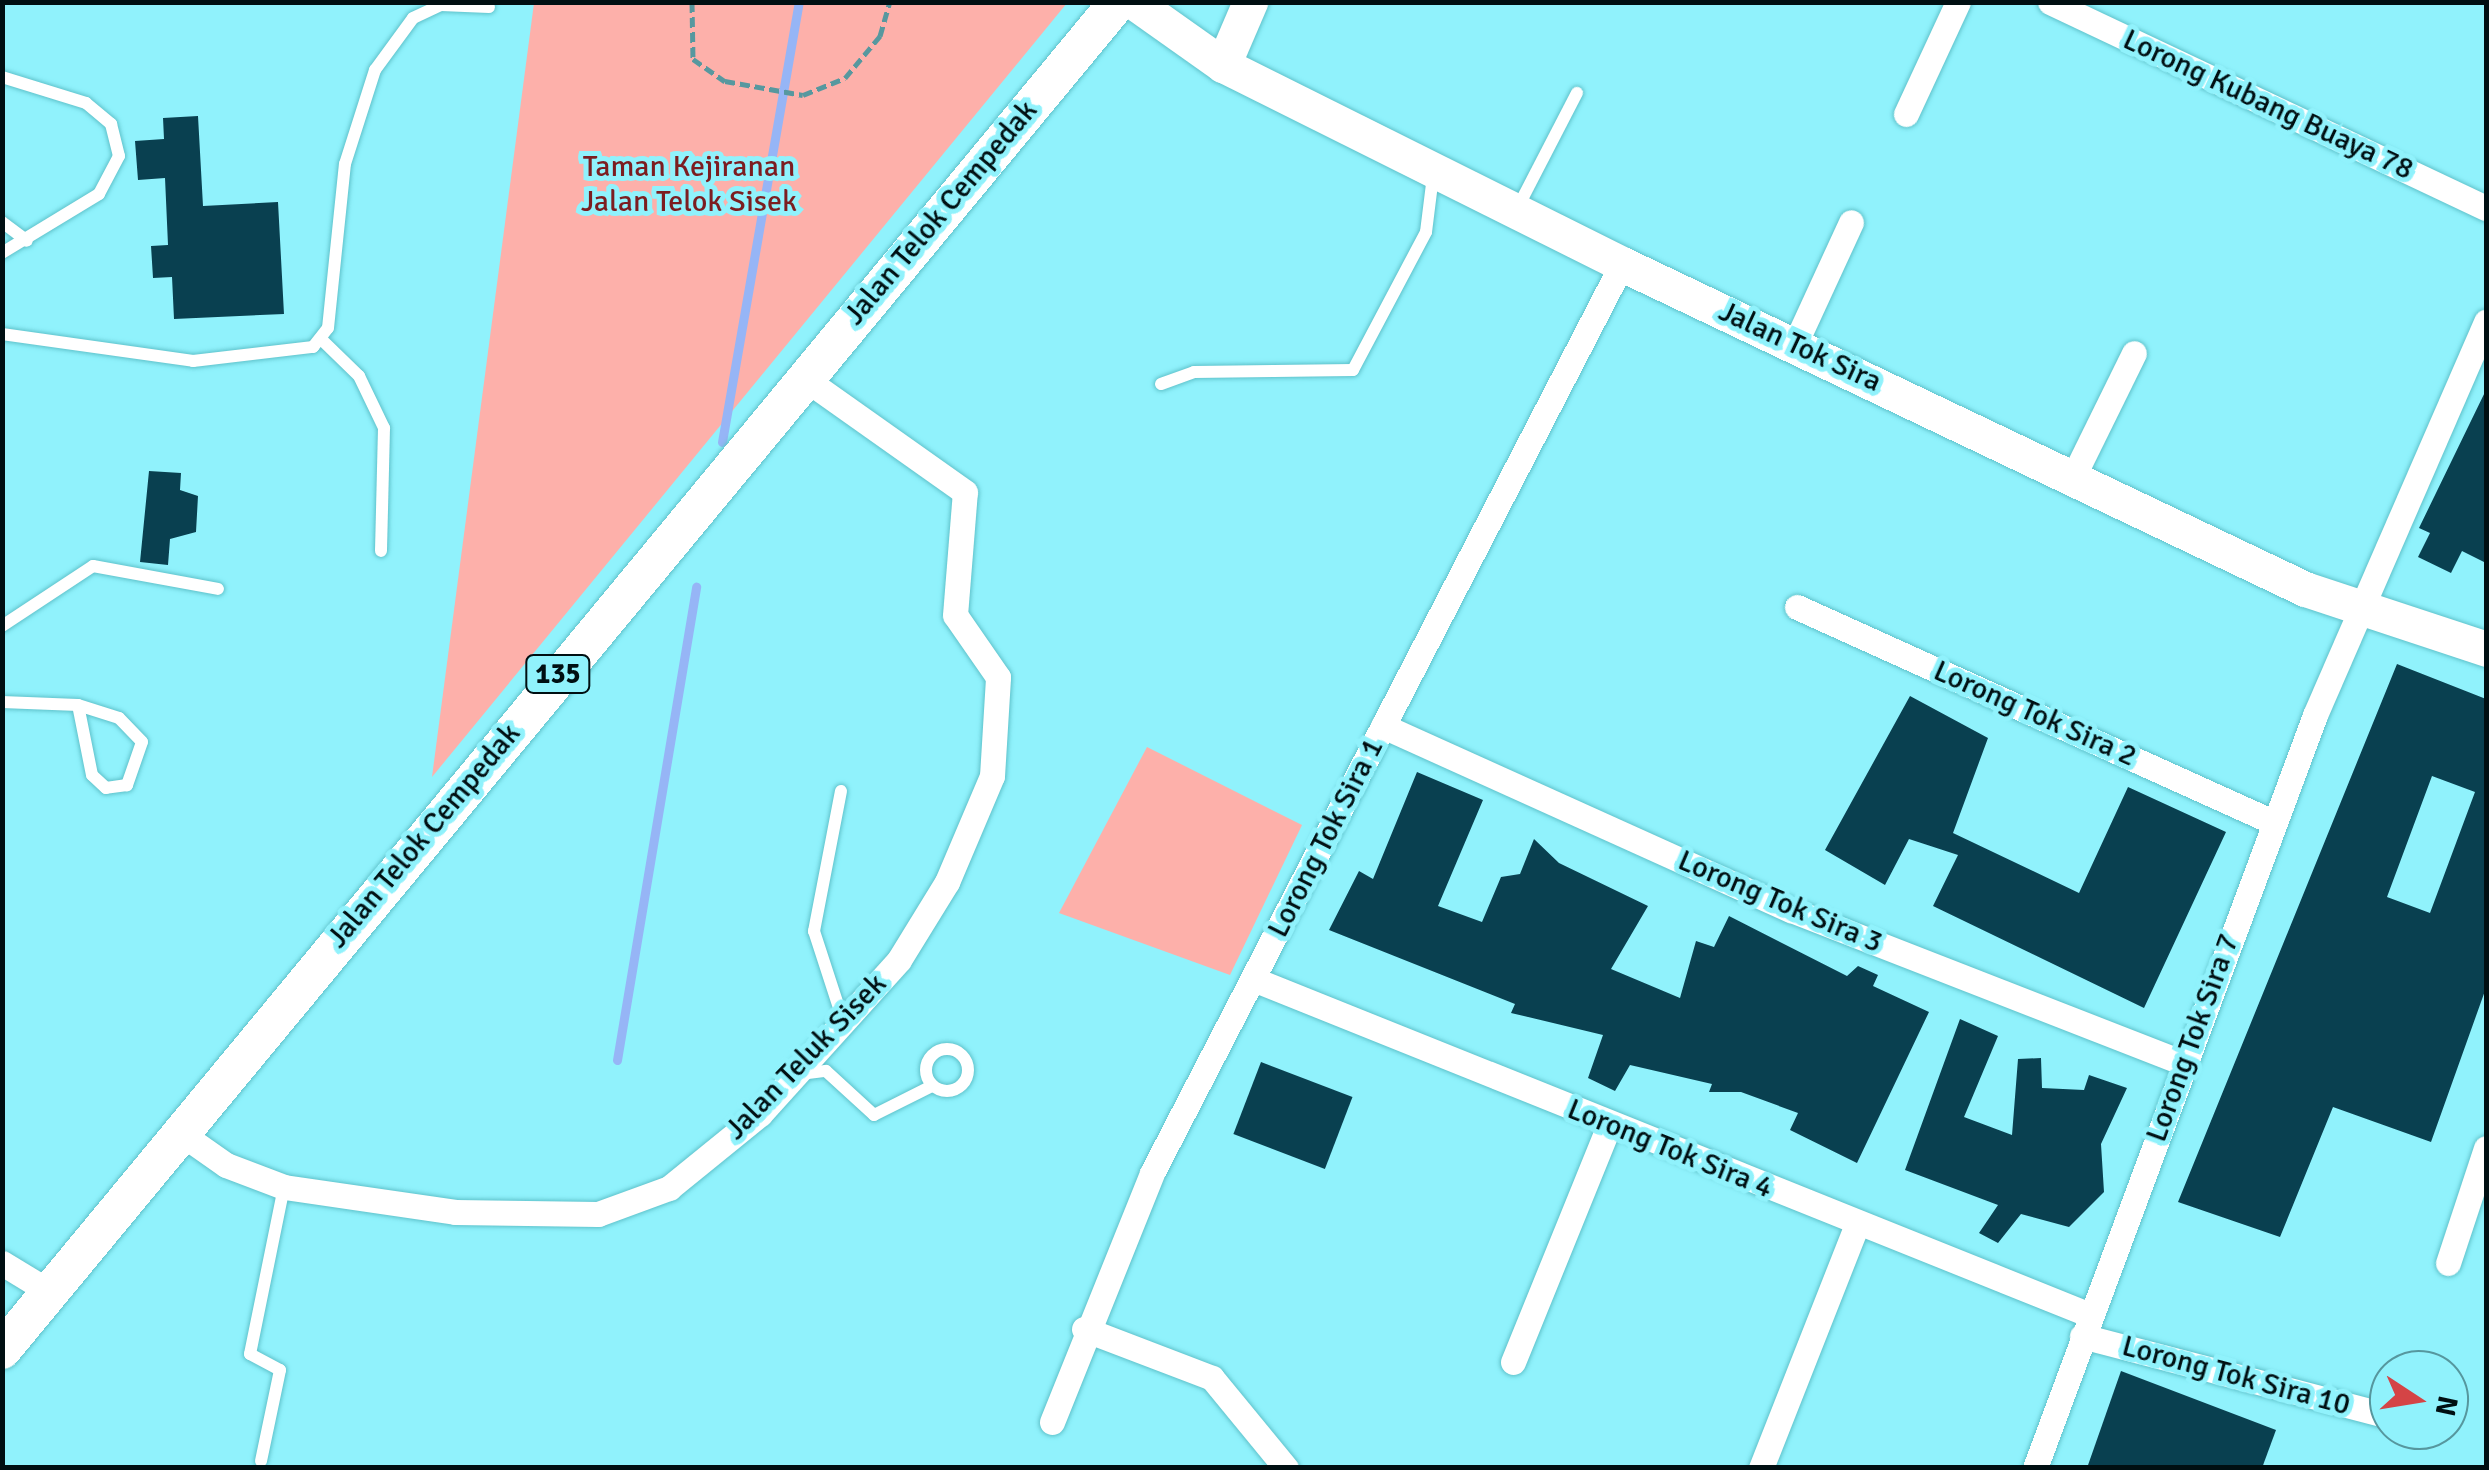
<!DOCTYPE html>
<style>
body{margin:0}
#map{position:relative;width:2489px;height:1470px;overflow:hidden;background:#90f2fc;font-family:Signika,sans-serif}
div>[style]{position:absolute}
.green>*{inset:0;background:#fdb0aa}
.stream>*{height:9px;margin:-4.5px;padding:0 4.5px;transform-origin:4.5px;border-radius:4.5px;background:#96b5f6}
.building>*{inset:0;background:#094050;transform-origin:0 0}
.path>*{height:5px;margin-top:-2.5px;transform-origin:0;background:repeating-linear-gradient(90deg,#57989f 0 10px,transparent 0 15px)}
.roads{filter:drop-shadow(0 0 2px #5fc2cb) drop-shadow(0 0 2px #5fc2cb)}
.lane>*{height:12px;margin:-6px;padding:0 6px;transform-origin:6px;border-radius:6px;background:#fff}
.lane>.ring{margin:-6px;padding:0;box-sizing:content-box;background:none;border:12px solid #fff;border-radius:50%}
.street>*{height:25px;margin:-12.5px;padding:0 12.5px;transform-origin:12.5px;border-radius:12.5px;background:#fff}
.secondary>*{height:35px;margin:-17.5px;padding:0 17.5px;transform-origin:17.5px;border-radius:17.5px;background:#fff}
.primary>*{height:38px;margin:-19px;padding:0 19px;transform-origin:19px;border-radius:19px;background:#fff}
span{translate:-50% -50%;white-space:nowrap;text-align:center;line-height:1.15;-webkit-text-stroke:10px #90f2fc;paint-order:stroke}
.shield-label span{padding:2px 8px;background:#90f2fc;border:2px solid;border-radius:8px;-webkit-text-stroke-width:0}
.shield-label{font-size:28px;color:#000f12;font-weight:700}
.street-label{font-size:30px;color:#000f12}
.park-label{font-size:30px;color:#7c1d20}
.frame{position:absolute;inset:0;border:5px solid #000f12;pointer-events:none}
.north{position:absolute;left:2369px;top:1350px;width:100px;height:100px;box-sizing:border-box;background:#90f2fc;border:2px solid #56979e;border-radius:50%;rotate:102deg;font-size:28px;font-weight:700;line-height:40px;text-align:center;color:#000f12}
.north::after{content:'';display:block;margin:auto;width:35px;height:45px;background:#d44446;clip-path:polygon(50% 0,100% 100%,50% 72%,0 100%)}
</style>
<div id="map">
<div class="green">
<div style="clip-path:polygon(534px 3px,1067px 3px,432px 777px)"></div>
<div style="clip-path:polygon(1147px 747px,1302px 825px,1230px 975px,1059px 913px)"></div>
</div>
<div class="stream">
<div style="left:722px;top:442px;width:447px;rotate:-80.1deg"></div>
<div style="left:617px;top:1060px;width:480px;rotate:-80.5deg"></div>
</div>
<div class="building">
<div style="clip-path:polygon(198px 116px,203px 206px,278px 202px,284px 314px,174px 319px,172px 277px,153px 278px,151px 246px,168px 245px,165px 178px,138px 180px,135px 141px,164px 139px,163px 118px)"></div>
<div style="clip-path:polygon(2486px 390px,2486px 563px,2462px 551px,2451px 573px,2418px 557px,2430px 533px,2419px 528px)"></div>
<div style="clip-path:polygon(149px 471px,181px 473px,180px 490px,198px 496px,196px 532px,170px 539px,168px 565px,140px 562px)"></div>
<div style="clip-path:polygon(evenodd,2397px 664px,2486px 699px,2486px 988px,2431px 1142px,2333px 1107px,2280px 1237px,2178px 1202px,2397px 664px,2432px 776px,2475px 792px,2430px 913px,2387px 897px,2432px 776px)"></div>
<div style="clip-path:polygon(1910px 696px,1988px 738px,1953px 833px,2079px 893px,2128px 787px,2226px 832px,2144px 1008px,1933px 906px,1958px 855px,1909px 839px,1885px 885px,1825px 850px)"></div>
<div style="clip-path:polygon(1417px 772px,1483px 800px,1438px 906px,1482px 922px,1501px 877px,1520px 874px,1534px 839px,1559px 863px,1648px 906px,1611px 969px,1680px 998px,1696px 941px,1714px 947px,1729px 916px,1847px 976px,1858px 966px,1878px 975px,1873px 986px,1929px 1012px,1857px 1163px,1790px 1130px,1798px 1113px,1741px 1092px,1709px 1092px,1712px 1084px,1630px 1065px,1615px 1091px,1588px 1078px,1603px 1035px,1511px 1013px,1515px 1004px,1329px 930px,1359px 871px,1373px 879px)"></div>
<div style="clip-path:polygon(1960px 1019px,1998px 1036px,1964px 1117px,2012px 1135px,2018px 1059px,2041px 1058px,2042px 1088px,2084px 1090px,2089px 1075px,2127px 1088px,2101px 1144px,2104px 1192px,2069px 1227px,2021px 1214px,1998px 1243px,1979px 1233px,1998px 1205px,1905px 1170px)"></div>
<div style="left:1261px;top:1062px;width:98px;height:77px;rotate:21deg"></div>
<div style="clip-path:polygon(2121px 1371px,2276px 1430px,2262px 1468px,2087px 1468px)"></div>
</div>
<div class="path">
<div style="left:692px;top:2px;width:57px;rotate:89deg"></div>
<div style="left:693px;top:59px;width:39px;rotate:35deg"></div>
<div style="left:725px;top:81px;width:79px;rotate:10.2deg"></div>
<div style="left:803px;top:95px;width:45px;rotate:-22deg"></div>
<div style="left:845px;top:78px;width:55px;rotate:-50.2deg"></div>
<div style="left:880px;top:36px;width:35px;rotate:-74deg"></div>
</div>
<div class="roads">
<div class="lane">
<div style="left:2px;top:77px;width:88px;rotate:17.2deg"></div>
<div style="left:86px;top:103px;width:33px;rotate:40deg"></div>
<div style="left:111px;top:124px;width:33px;rotate:76deg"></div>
<div style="left:119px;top:156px;width:43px;rotate:117.8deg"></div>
<div style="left:99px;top:194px;width:114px;rotate:148.7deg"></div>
<div style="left:1516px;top:211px;width:133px;rotate:-62.7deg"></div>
<div style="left:2px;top:222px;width:31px;rotate:37deg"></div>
<div style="left:2px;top:334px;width:193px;rotate:8deg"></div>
<div style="left:193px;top:361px;width:121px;rotate:-6.7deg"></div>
<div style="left:313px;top:347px;width:24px;rotate:-52deg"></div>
<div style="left:328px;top:328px;width:165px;rotate:-84.1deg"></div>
<div style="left:345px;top:164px;width:99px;rotate:-72.3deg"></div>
<div style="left:375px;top:70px;width:64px;rotate:-53.8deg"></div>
<div style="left:413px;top:18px;width:31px;rotate:-25deg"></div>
<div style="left:441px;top:5px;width:48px;rotate:2.4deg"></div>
<div style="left:322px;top:340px;width:52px;rotate:44.2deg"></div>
<div style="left:359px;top:376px;width:58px;rotate:64.3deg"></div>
<div style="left:384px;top:428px;width:123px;rotate:91.4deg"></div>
<div style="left:1161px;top:384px;width:35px;rotate:-20deg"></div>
<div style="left:1194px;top:372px;width:159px;rotate:-0.7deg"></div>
<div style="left:1353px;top:370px;width:156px;rotate:-62.1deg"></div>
<div style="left:1426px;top:232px;width:56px;rotate:-82.9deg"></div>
<div style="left:2px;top:626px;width:109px;rotate:-33.4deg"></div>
<div style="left:93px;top:566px;width:127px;rotate:10.4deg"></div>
<div style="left:2px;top:702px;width:76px;rotate:2.3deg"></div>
<div style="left:78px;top:705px;width:43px;rotate:17.6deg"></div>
<div style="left:119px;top:718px;width:33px;rotate:46deg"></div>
<div style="left:142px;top:742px;width:46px;rotate:109.2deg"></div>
<div style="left:127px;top:785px;width:21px;rotate:172deg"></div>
<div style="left:106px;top:788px;width:19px;rotate:-137deg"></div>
<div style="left:92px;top:775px;width:71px;rotate:-101.3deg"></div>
<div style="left:841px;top:791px;width:143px;rotate:100.9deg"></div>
<div style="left:814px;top:931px;width:94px;rotate:72deg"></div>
<div class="ring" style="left:926px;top:1049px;width:30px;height:30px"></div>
<div style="left:800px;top:1074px;width:26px;rotate:-7deg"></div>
<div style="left:826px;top:1071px;width:65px;rotate:42.5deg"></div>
<div style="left:874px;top:1115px;width:65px;rotate:-26.6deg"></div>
<div style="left:261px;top:1461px;width:93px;rotate:-78.2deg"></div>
<div style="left:280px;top:1370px;width:34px;rotate:-152deg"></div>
<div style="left:250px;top:1354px;width:170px;rotate:-78.5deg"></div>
</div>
<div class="street">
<div style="left:2050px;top:2px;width:482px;rotate:25.3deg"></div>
<div style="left:1906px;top:114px;width:123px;rotate:-65.1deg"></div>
<div style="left:1795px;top:344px;width:134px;rotate:-65.3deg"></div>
<div style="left:2073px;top:477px;width:138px;rotate:-63.8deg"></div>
<div style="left:1797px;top:607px;width:522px;rotate:24.31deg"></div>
<div style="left:1383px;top:726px;width:448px;rotate:24.3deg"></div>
<div style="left:1791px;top:910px;width:421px;rotate:21.3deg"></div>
<div style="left:1253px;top:979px;width:902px;rotate:21.87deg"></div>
<div style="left:179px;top:1132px;width:57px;rotate:35.1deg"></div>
<div style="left:226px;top:1165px;width:62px;rotate:20.8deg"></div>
<div style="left:284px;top:1187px;width:173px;rotate:8.3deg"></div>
<div style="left:455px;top:1212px;width:143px;rotate:0.8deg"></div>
<div style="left:598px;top:1214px;width:76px;rotate:-20.1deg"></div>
<div style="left:669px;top:1188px;width:117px;rotate:-39.1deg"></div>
<div style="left:760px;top:1114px;width:207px;rotate:-47.9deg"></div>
<div style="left:899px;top:960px;width:92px;rotate:-58.4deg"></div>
<div style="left:947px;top:882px;width:115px;rotate:-67deg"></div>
<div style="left:992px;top:776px;width:99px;rotate:-86.5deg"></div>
<div style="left:998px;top:677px;width:75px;rotate:-124.7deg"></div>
<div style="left:955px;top:615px;width:123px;rotate:-85.4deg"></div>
<div style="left:965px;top:492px;width:197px;rotate:-144.7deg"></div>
<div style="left:2px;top:1263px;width:54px;rotate:31.3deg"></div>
<div style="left:2448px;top:1263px;width:121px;rotate:-71.7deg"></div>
<div style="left:1084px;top:1329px;width:137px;rotate:20.9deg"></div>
<div style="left:1212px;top:1378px;width:117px;rotate:50.6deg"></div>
<div style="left:2082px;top:1336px;width:317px;rotate:14.6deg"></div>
<div style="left:1513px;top:1362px;width:256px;rotate:-67.9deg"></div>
<div style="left:1052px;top:1422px;width:268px;rotate:-68.1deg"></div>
<div style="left:1152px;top:1173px;width:1023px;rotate:-62.66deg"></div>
<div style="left:1761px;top:1468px;width:262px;rotate:-68.5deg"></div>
<div style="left:2035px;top:1468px;width:803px;rotate:-69.6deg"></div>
<div style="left:2315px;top:715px;width:429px;rotate:-66.5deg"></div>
</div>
<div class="secondary">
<div style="left:1134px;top:2px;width:109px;rotate:35.3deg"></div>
<div style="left:1223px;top:65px;width:446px;rotate:26.5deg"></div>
<div style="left:1622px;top:264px;width:756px;rotate:25.45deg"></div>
<div style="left:2305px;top:589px;width:191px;rotate:18.3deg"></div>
<div style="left:1223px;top:65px;width:69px;rotate:-66.8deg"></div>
</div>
<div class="primary">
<div style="left:2px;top:1350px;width:1750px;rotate:-50.38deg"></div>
</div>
</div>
<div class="shield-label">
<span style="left:558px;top:674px">135</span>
</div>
<div class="street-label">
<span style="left:2268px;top:105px;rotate:25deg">Lorong Kubang Buaya 78</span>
<span style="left:941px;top:213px;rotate:-50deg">Jalan Telok Cempedak</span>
<span style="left:1800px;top:347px;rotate:25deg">Jalan Tok Sira</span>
<span style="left:2035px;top:714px;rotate:24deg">Lorong Tok Sira 2</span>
<span style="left:424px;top:836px;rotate:-50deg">Jalan Telok Cempedak</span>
<span style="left:1326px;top:838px;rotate:-63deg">Lorong Tok Sira 1</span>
<span style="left:1780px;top:902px;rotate:23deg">Lorong Tok Sira 3</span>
<span style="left:2193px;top:1038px;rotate:-70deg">Lorong Tok Sira 7</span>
<span style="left:806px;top:1057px;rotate:-46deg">Jalan Teluk Sisek</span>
<span style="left:1670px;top:1149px;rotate:22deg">Lorong Tok Sira 4</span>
<span style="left:2236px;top:1376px;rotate:15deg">Lorong Tok Sira 10</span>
</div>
<div class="park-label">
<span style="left:689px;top:184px">Taman Kejiranan<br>Jalan Telok Sisek</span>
</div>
<div class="frame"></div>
<div class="north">N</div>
</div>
